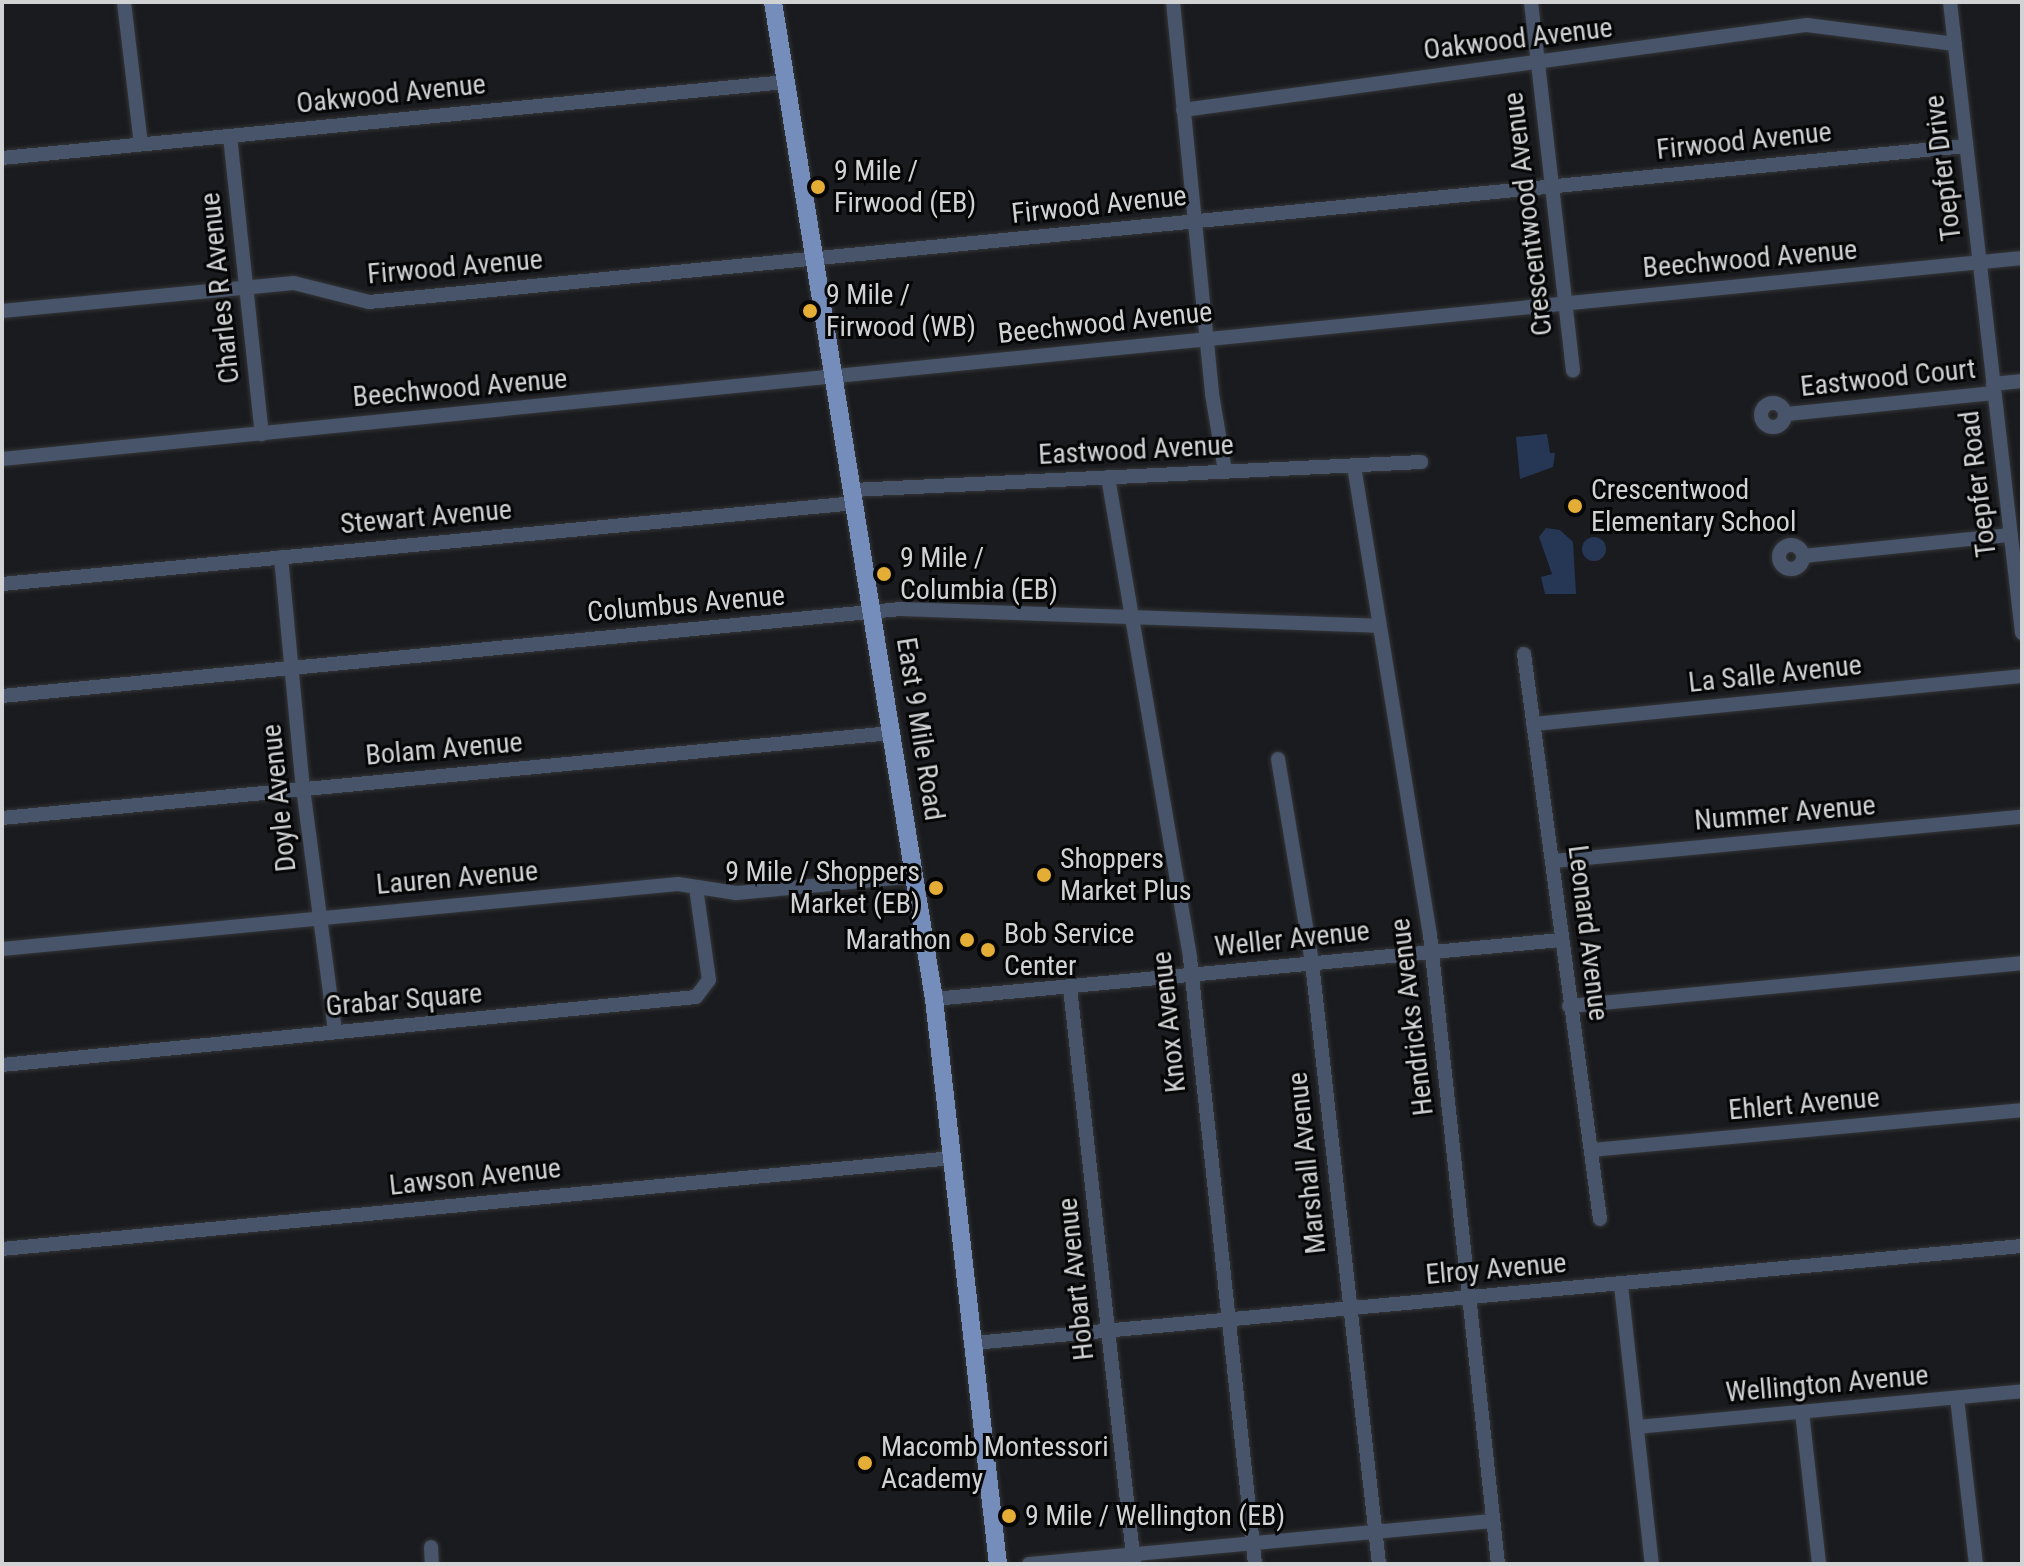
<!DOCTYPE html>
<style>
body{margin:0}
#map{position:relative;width:2024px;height:1566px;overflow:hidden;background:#1a1b1e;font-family:"Roboto Condensed",sans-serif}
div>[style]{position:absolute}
.green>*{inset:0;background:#263756}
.round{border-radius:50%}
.roads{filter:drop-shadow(0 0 2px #333537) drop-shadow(0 0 2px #333537)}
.minor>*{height:14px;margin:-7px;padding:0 7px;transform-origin:7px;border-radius:7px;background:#48546a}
.minor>.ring{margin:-7px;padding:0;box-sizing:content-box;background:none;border:14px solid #48546a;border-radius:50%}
.major>*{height:18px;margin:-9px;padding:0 9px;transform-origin:9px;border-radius:9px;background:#758dba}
.dots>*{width:22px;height:22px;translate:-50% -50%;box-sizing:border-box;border:4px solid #060607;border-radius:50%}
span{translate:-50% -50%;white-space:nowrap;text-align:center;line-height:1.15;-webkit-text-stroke:6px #060607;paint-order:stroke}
.street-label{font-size:28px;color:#d0d2d3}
.poi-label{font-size:28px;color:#d0d2d3}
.left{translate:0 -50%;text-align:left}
.right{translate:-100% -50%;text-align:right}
.frame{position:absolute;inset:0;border:4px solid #d0d2d3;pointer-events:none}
</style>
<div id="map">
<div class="green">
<div style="clip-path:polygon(1547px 434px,1550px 453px,1555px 453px,1553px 467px,1520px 479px,1516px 437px)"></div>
<div style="clip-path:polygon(1546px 528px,1560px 530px,1573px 542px,1576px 594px,1545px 594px,1541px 577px,1552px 574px,1539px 537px)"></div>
<div class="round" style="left:1582px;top:537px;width:24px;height:24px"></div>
</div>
<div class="roads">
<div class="minor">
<div style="left:124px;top:2px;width:143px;rotate:83.2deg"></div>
<div style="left:1173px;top:2px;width:394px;rotate:84.3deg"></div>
<div style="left:1212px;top:394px;width:78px;rotate:80.4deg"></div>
<div style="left:1531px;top:2px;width:371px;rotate:83.5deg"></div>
<div style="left:1950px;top:2px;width:635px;rotate:83.49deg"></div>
<div style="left:1183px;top:110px;width:630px;rotate:-7.76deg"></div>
<div style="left:1807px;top:25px;width:149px;rotate:7.3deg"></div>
<div style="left:230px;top:136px;width:300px;rotate:83.9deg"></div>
<div style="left:2px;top:158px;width:788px;rotate:-5.54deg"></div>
<div style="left:2px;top:311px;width:293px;rotate:-5.5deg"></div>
<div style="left:294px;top:283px;width:77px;rotate:14.2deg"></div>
<div style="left:369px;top:302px;width:1605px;rotate:-5.58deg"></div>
<div style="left:1993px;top:384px;width:29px;rotate:-6deg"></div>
<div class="ring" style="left:1761px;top:403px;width:10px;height:10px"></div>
<div style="left:1787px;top:414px;width:208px;rotate:-5.8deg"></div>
<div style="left:2px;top:459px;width:2030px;rotate:-5.68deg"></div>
<div style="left:1354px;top:466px;width:475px;rotate:80.8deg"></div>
<div style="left:1430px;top:935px;width:633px;rotate:83.83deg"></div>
<div style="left:1108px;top:477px;width:488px;rotate:80.3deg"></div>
<div style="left:1190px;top:958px;width:609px;rotate:83.88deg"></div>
<div style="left:853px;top:490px;width:569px;rotate:-2.82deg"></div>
<div class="ring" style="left:1779px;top:545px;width:10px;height:10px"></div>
<div style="left:1803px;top:556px;width:209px;rotate:-5.8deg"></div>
<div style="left:281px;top:557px;width:232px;rotate:84.6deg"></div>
<div style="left:303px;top:788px;width:246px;rotate:82.5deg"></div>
<div style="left:2px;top:584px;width:857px;rotate:-5.42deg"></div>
<div style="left:1524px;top:654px;width:570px;rotate:82.34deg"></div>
<div style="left:2px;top:696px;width:903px;rotate:-5.53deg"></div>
<div style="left:901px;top:609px;width:477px;rotate:2deg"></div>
<div style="left:1533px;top:724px;width:491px;rotate:-5.6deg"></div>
<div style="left:1278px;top:759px;width:207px;rotate:80.5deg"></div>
<div style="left:1312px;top:963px;width:605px;rotate:83.64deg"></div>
<div style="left:2px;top:818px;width:894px;rotate:-5.46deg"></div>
<div style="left:1553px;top:861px;width:471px;rotate:-5.4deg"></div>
<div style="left:2px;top:949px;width:679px;rotate:-5.49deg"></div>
<div style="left:678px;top:884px;width:59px;rotate:8.8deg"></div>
<div style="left:736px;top:893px;width:180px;rotate:-5.4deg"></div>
<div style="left:1070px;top:988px;width:580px;rotate:83.66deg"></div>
<div style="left:934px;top:999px;width:629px;rotate:-5.38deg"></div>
<div style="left:1569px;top:1006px;width:455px;rotate:-5.4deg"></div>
<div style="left:2px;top:1065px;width:697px;rotate:-5.6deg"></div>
<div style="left:696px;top:997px;width:21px;rotate:-53deg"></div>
<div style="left:709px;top:980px;width:93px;rotate:-98deg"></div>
<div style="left:1592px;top:1150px;width:432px;rotate:-5.3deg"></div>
<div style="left:2px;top:1249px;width:955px;rotate:-5.47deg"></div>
<div style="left:1621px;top:1285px;width:281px;rotate:83.7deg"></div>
<div style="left:974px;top:1343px;width:1052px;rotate:-5.29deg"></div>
<div style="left:1957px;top:1398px;width:167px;rotate:83.5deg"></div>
<div style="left:1802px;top:1412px;width:153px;rotate:83.6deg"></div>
<div style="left:1637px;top:1427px;width:387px;rotate:-5.3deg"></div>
<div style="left:431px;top:1547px;width:17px;rotate:87deg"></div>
<div style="left:1029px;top:1564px;width:466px;rotate:-5.3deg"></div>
</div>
<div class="major">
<div style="left:773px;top:2px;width:1010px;rotate:80.83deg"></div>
<div style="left:934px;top:999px;width:569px;rotate:83.54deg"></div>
</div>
</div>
<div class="dots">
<div style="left:818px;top:187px;background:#e4ad35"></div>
<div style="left:810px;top:311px;background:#e4ad35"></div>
<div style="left:1575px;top:506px;background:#e4ad35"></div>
<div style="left:884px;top:574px;background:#e4ad35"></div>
<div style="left:1044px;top:875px;background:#e4ad35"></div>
<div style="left:936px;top:888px;background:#e4ad35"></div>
<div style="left:967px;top:940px;background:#e4ad35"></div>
<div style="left:988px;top:950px;background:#e4ad35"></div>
<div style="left:865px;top:1463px;background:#e4ad35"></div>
<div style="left:1009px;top:1516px;background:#e4ad35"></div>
</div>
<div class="street-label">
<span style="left:1518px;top:39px;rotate:-7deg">Oakwood Avenue</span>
<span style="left:391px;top:94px;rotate:-6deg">Oakwood Avenue</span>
<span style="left:1744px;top:141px;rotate:-6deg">Firwood Avenue</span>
<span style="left:1943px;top:168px;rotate:-97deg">Toepfer Drive</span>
<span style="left:1099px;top:205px;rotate:-6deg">Firwood Avenue</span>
<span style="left:1528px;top:214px;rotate:-97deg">Crescentwood Avenue</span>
<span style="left:1750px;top:259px;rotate:-5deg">Beechwood Avenue</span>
<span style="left:455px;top:267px;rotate:-5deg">Firwood Avenue</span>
<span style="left:220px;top:288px;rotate:-96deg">Charles R Avenue</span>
<span style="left:1105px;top:323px;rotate:-6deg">Beechwood Avenue</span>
<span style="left:1888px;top:378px;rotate:-6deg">Eastwood Court</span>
<span style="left:460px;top:388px;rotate:-5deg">Beechwood Avenue</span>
<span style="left:1136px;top:450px;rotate:-3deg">Eastwood Avenue</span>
<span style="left:1978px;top:484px;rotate:-97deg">Toepfer Road</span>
<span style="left:426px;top:517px;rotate:-5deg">Stewart Avenue</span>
<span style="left:686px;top:604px;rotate:-5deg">Columbus Avenue</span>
<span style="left:1775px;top:674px;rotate:-6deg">La Salle Avenue</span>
<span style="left:920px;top:729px;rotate:81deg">East 9 Mile Road</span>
<span style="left:444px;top:749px;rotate:-5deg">Bolam Avenue</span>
<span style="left:279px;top:798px;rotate:-96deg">Doyle Avenue</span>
<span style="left:1785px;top:813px;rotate:-5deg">Nummer Avenue</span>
<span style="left:457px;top:878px;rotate:-5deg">Lauren Avenue</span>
<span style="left:1588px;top:933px;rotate:83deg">Leonard Avenue</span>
<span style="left:1292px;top:939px;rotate:-6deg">Weller Avenue</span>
<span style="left:404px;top:1000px;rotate:-5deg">Grabar Square</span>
<span style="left:1412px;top:1017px;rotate:-97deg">Hendricks Avenue</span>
<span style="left:1169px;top:1022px;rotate:-96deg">Knox Avenue</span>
<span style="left:1804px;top:1104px;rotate:-5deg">Ehlert Avenue</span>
<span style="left:1307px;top:1163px;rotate:-96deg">Marshall Avenue</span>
<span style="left:475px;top:1177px;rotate:-6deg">Lawson Avenue</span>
<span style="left:1496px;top:1269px;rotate:-5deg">Elroy Avenue</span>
<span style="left:1076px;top:1279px;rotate:-96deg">Hobart Avenue</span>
<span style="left:1827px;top:1384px;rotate:-5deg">Wellington Avenue</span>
</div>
<div class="poi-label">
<span class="left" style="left:834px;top:187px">9 Mile /<br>Firwood (EB)</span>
<span class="left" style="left:826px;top:311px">9 Mile /<br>Firwood (WB)</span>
<span class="left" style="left:1591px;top:506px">Crescentwood<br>Elementary School</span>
<span class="left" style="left:900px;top:574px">9 Mile /<br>Columbia (EB)</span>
<span class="left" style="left:1060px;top:875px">Shoppers<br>Market Plus</span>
<span class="right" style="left:920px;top:888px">9 Mile / Shoppers<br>Market (EB)</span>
<span class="left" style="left:1004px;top:950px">Bob Service<br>Center</span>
<span class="right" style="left:951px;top:940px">Marathon</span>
<span class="left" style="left:881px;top:1463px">Macomb Montessori<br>Academy</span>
<span class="left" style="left:1025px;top:1516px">9 Mile / Wellington (EB)</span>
</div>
<div class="frame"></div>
</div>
